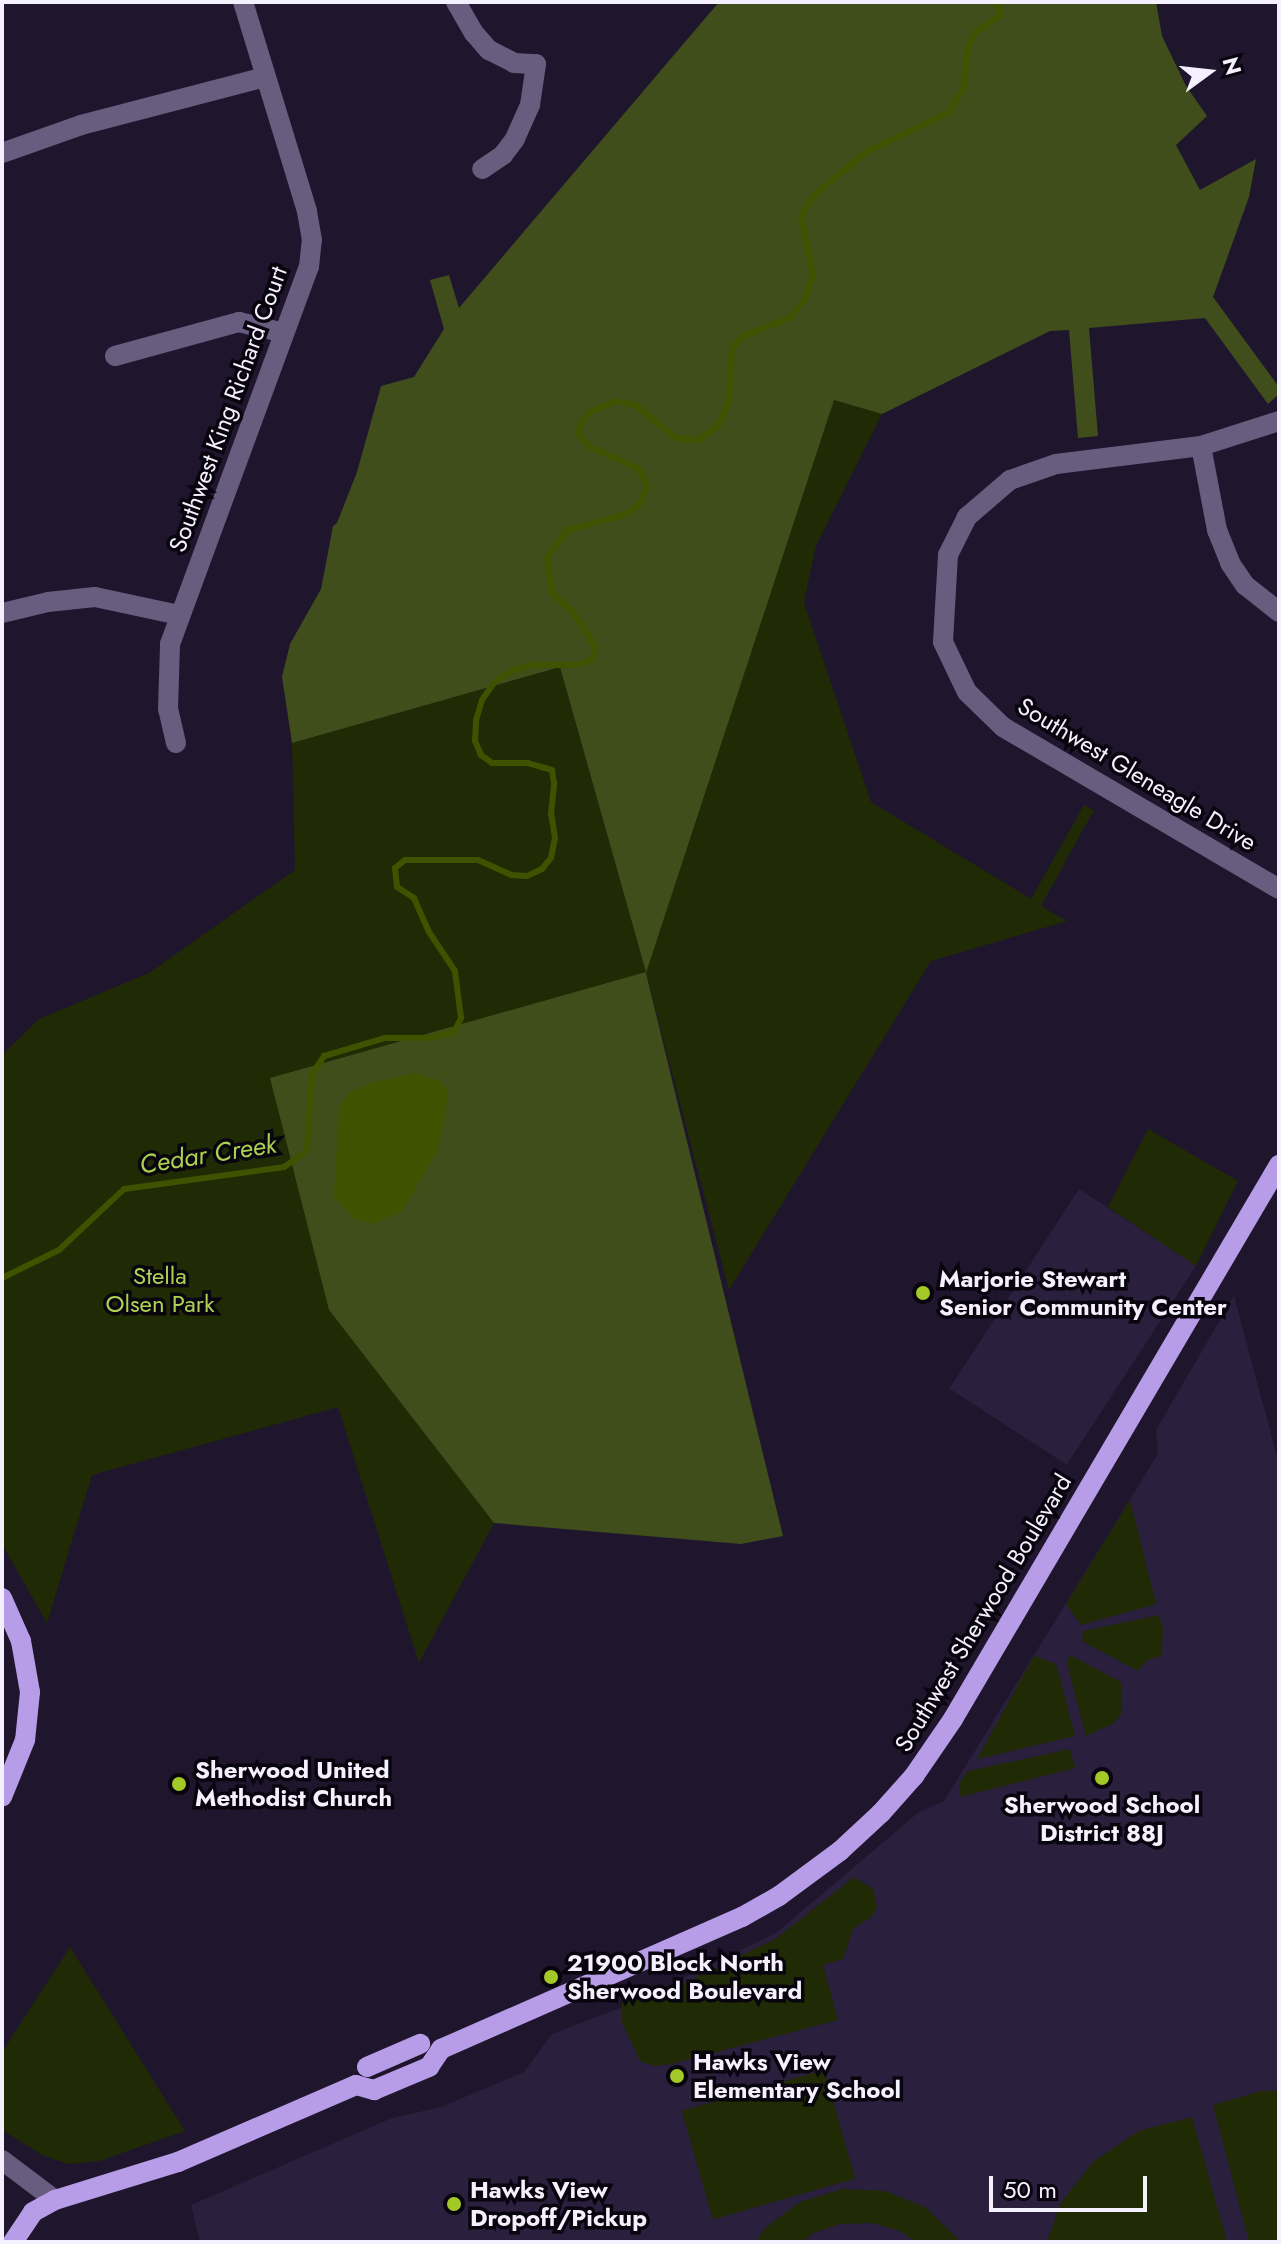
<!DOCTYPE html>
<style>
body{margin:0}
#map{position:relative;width:1281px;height:2244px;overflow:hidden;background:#1f162d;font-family:Jost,sans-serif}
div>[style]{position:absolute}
.built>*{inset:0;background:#2a1f3c;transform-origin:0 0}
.green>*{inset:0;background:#202a04;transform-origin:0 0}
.forest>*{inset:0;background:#404e1b}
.water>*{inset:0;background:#3f5200}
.stream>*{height:6px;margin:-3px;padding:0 3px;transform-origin:3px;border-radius:3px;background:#3f5200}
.minor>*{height:20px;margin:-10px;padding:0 10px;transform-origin:10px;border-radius:10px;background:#685c7f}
.major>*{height:20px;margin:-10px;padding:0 10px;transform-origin:10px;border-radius:10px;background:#b79de7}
.dots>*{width:22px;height:22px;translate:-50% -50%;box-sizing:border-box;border:4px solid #08050e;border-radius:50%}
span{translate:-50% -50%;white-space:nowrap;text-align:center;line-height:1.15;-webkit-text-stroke:7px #08050e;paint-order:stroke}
.street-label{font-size:24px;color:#f4f0fd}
.park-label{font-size:24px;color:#afd255}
.poi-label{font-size:24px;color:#f4f0fd;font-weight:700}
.left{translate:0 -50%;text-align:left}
.water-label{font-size:26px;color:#abcf50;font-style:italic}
.frame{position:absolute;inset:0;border:4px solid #f4f0fd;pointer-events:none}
.north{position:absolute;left:1169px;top:32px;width:80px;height:80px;-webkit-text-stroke:6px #08050e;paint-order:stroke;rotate:75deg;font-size:22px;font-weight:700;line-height:32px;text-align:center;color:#f4f0fd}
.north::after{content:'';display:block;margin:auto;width:28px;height:36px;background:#f4f0fd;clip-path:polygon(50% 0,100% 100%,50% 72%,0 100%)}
.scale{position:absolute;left:989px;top:2176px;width:158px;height:36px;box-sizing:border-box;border:4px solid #f4f0fd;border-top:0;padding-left:10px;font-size:24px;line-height:28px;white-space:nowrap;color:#f4f0fd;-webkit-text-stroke:6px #08050e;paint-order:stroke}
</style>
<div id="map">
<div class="built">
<div style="left:1079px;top:1189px;width:140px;height:238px;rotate:33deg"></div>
<div style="clip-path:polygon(1234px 1296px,1279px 1464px,1279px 2242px,200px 2242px,191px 2205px,392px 2118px,441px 2107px,524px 2072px,552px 2034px,620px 2008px,776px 1933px,919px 1812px,944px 1801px,1158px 1454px,1156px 1430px)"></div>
</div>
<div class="green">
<div style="clip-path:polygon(834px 400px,882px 414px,816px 546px,804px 603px,871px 802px,1031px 899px,1084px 805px,1094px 810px,1041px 906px,1067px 921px,931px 961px,729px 1290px,646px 973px,329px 1310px,494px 1523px,419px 1663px,338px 1407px,92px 1475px,47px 1623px,2px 1544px,2px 1055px,39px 1019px,149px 973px,295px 870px,292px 743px,560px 667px,646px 971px)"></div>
<div style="clip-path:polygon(1148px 1129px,1238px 1181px,1196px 1266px,1108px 1207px)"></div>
<div style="clip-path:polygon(1130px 1500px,1156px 1604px,1081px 1625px,1066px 1604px)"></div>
<div style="clip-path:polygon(1159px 1615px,1163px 1628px,1161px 1656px,1147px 1660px,1138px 1671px,1082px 1641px,1083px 1631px)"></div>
<div style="clip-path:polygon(1070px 1655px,1121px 1682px,1122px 1712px,1114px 1723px,1086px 1736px,1067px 1663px)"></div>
<div style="clip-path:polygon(1034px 1656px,1056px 1664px,1075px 1736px,977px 1759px)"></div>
<div style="clip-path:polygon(1070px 1749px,1075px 1768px,960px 1797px,960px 1782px,968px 1771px)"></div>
<div style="clip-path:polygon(854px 1877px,873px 1889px,877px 1907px,872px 1916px,853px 1929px,843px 1959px,823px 1965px,838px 2020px,671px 2064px,654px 2066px,640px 2061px,622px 2022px,622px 2002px,658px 1985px,677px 1987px,777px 1938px)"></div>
<div style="clip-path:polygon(70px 1947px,185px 2131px,99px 2161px,68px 2164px,42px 2155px,2px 2130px,2px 2052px)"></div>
<div style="left:824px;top:2070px;width:113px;height:148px;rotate:74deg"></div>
<div style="clip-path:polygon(1261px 2091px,1279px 2091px,1279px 2242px,1249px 2242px,1213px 2105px)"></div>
<div style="clip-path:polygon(1192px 2117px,1227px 2242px,1047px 2242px,1060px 2204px,1094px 2161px,1139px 2131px)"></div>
<div style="clip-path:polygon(842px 2189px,885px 2191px,925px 2207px,961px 2242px,916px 2242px,900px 2231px,872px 2223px,841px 2224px,813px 2233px,802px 2242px,756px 2242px,765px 2228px,800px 2202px)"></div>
</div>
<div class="forest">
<div style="clip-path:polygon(719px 2px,1156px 2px,1162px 36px,1186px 86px,1207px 116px,1176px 145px,1200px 190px,1256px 159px,1249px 197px,1213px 297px,1279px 387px,1279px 394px,1268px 404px,1205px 318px,1089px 328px,1098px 436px,1078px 438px,1069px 330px,1050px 331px,882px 414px,834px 400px,646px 973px,783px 1536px,741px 1544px,494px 1523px,329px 1310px,270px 1078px,646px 972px,560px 667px,292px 743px,282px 677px,290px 644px,321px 589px,333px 526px,337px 523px,357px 472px,381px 386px,414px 377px,444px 329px,430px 280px,449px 275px,459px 308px)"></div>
</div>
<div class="water">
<div style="clip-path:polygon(416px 1073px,440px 1081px,446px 1088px,448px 1098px,438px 1149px,403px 1210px,374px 1224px,354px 1219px,334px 1196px,339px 1110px,348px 1093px,373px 1082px)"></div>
</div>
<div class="stream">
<div style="left:2px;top:1278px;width:64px;rotate:-26.2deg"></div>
<div style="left:59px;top:1250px;width:89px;rotate:-43.2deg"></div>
<div style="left:124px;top:1189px;width:162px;rotate:-7.8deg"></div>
<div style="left:284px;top:1167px;width:28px;rotate:-35deg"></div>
<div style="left:307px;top:1151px;width:77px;rotate:-86.3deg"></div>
<div style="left:312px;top:1074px;width:22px;rotate:-56deg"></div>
<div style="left:324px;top:1056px;width:64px;rotate:-16.4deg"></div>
<div style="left:385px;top:1038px;width:43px"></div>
<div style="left:428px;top:1038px;width:27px;rotate:-13deg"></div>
<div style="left:454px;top:1032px;width:16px;rotate:-63deg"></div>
<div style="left:461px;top:1018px;width:47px;rotate:-97.3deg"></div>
<div style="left:455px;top:971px;width:47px;rotate:-123.7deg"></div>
<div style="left:429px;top:932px;width:37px;rotate:-114deg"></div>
<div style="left:414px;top:898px;width:20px;rotate:-147deg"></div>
<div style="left:397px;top:887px;width:19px;rotate:-96deg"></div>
<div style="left:395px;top:868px;width:13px;rotate:-39deg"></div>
<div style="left:405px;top:860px;width:73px"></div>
<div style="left:478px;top:860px;width:36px;rotate:24deg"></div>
<div style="left:511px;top:875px;width:16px;rotate:4deg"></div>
<div style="left:527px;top:876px;width:17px;rotate:-25deg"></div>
<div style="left:542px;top:869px;width:14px;rotate:-51deg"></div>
<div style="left:551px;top:858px;width:20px;rotate:-79deg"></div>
<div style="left:555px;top:838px;width:24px;rotate:-99deg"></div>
<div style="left:551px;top:814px;width:31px;rotate:-84deg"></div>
<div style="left:554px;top:783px;width:13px;rotate:-99deg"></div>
<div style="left:552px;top:770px;width:25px;rotate:-164deg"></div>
<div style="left:528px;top:763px;width:36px;rotate:180deg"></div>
<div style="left:492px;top:763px;width:14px;rotate:-144deg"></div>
<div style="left:481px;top:755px;width:15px;rotate:-113deg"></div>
<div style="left:475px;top:741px;width:21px;rotate:-87deg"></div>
<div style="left:476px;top:720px;width:21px;rotate:-73deg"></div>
<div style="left:482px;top:700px;width:21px;rotate:-55deg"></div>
<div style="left:494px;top:683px;width:19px;rotate:-36deg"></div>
<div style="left:509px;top:672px;width:23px;rotate:-18deg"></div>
<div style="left:531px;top:665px;width:46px"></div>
<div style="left:577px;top:665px;width:16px;rotate:-18deg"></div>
<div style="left:592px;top:660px;width:11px;rotate:-75deg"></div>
<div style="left:595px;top:649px;width:17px;rotate:-115deg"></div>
<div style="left:588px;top:634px;width:27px;rotate:-126deg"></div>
<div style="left:572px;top:612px;width:28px;rotate:-136deg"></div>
<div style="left:552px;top:593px;width:36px;rotate:-98deg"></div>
<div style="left:547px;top:557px;width:34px;rotate:-52deg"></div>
<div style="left:568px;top:530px;width:61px;rotate:-15.2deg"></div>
<div style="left:627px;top:514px;width:18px;rotate:-41deg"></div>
<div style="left:641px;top:502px;width:17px;rotate:-69deg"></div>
<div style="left:647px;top:486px;width:19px;rotate:-115deg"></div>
<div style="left:639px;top:469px;width:54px;rotate:-155.8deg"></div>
<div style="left:590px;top:447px;width:18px;rotate:-133deg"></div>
<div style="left:578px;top:434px;width:14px;rotate:-73deg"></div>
<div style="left:582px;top:421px;width:12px;rotate:-48deg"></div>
<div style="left:590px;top:412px;width:28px;rotate:-23deg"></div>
<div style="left:616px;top:401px;width:19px;rotate:12deg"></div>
<div style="left:635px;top:405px;width:53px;rotate:38.8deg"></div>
<div style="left:676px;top:438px;width:22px;rotate:5deg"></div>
<div style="left:698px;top:440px;width:24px;rotate:-35deg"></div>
<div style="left:718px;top:426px;width:27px;rotate:-66deg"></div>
<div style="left:729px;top:401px;width:53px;rotate:-86.8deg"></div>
<div style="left:732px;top:348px;width:16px;rotate:-47deg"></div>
<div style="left:743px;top:336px;width:50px;rotate:-21deg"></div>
<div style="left:790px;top:318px;width:24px;rotate:-52deg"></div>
<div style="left:805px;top:299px;width:25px;rotate:-72deg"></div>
<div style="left:813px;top:275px;width:60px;rotate:-101.5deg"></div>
<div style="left:801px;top:216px;width:23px;rotate:-59deg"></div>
<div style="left:813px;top:196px;width:69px;rotate:-39.7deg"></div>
<div style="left:866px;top:152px;width:92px;rotate:-25.7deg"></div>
<div style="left:949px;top:112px;width:29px;rotate:-59deg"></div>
<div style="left:964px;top:87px;width:40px;rotate:-84.3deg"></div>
<div style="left:968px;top:47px;width:14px;rotate:-65deg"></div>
<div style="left:974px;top:34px;width:32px;rotate:-36deg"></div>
<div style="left:1000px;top:15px;width:9px;rotate:-96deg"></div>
<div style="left:999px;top:6px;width:8px;rotate:-150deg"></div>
</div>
<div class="minor">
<div style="left:456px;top:2px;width:36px;rotate:60deg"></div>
<div style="left:474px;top:33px;width:23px;rotate:49deg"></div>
<div style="left:489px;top:50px;width:28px;rotate:27deg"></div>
<div style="left:514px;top:63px;width:22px;rotate:3deg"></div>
<div style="left:536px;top:64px;width:41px;rotate:98.3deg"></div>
<div style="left:530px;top:105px;width:37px;rotate:114deg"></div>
<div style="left:515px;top:139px;width:20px;rotate:127deg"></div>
<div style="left:503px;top:155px;width:25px;rotate:146deg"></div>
<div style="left:2px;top:153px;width:84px;rotate:-19.5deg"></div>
<div style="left:81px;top:125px;width:190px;rotate:-14.6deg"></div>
<div style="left:115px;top:356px;width:129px;rotate:-15.3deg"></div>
<div style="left:239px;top:322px;width:46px;rotate:13.7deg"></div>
<div style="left:1279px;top:421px;width:82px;rotate:162.2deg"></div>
<div style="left:1201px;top:446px;width:146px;rotate:172.9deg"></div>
<div style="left:1056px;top:464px;width:49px;rotate:160.8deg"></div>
<div style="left:1010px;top:480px;width:57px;rotate:139.3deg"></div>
<div style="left:967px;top:517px;width:42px;rotate:116.6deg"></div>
<div style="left:948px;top:555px;width:87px;rotate:93.3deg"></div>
<div style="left:943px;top:642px;width:55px;rotate:64.4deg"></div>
<div style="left:967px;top:692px;width:50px;rotate:44.2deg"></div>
<div style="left:1003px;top:727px;width:320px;rotate:30.4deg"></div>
<div style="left:1201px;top:446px;width:86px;rotate:79.2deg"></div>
<div style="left:1217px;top:530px;width:35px;rotate:68deg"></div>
<div style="left:1230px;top:563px;width:27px;rotate:56deg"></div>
<div style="left:1245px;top:585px;width:43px;rotate:38.5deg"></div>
<div style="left:2px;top:613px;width:47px;rotate:-13.4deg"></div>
<div style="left:48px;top:602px;width:47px;rotate:-6.1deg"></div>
<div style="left:95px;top:597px;width:86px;rotate:12.1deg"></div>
<div style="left:176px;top:743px;width:35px;rotate:-103deg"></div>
<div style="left:168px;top:709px;width:65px;rotate:-88.2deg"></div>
<div style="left:170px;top:644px;width:402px;rotate:-69.8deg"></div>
<div style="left:309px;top:267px;width:27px;rotate:-84deg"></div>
<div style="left:312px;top:240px;width:29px;rotate:-100deg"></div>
<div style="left:307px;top:211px;width:219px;rotate:-107deg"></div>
<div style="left:2px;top:2160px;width:66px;rotate:37deg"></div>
</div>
<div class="major">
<div style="left:2px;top:1598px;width:47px;rotate:66.2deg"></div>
<div style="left:21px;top:1641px;width:52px;rotate:80deg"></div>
<div style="left:30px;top:1692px;width:48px;rotate:95.9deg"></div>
<div style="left:25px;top:1740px;width:61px;rotate:112deg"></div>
<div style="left:367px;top:2067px;width:58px;rotate:-23.5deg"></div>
<div style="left:13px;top:2242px;width:36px;rotate:-56deg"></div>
<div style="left:33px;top:2212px;width:25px;rotate:-29deg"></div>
<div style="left:55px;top:2200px;width:129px;rotate:-17.2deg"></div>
<div style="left:178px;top:2162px;width:194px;rotate:-23.4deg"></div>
<div style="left:356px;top:2085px;width:19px;rotate:16deg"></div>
<div style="left:374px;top:2090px;width:60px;rotate:-22.7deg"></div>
<div style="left:429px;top:2067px;width:22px;rotate:-56deg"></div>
<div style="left:441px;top:2049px;width:329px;rotate:-23.7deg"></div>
<div style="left:742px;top:1917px;width:43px;rotate:-29.6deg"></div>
<div style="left:779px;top:1896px;width:76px;rotate:-36.4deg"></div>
<div style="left:840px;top:1851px;width:56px;rotate:-42.8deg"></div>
<div style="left:881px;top:1813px;width:50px;rotate:-48.3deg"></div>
<div style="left:914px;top:1776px;width:69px;rotate:-55.6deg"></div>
<div style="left:953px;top:1719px;width:643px;rotate:-59.53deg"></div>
</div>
<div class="dots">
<div style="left:923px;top:1293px;background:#a2c928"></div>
<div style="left:1102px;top:1778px;background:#a2c928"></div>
<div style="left:179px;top:1784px;background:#a2c928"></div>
<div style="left:551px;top:1977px;background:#a2c928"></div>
<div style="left:677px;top:2076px;background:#a2c928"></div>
<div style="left:454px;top:2204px;background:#a2c928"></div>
</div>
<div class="street-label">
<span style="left:228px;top:409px;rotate:-70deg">Southwest King Richard Court</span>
<span style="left:1137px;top:774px;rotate:31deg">Southwest Gleneagle Drive</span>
<span style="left:983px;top:1613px;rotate:-59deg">Southwest Sherwood Boulevard</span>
</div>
<div class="park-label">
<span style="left:160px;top:1290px">Stella<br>Olsen Park</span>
</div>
<div class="poi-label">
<span class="left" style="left:939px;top:1293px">Marjorie Stewart<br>Senior Community Center</span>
<span class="left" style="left:195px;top:1784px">Sherwood United<br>Methodist Church</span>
<span style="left:1102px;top:1819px">Sherwood School<br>District 88J</span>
<span class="left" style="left:567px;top:1977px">21900 Block North<br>Sherwood Boulevard</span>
<span class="left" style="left:693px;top:2076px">Hawks View<br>Elementary School</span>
<span class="left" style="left:470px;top:2204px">Hawks View<br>Dropoff/Pickup</span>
</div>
<div class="water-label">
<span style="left:208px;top:1155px;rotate:-9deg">Cedar Creek</span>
</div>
<div class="frame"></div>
<div class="north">N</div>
<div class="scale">50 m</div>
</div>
